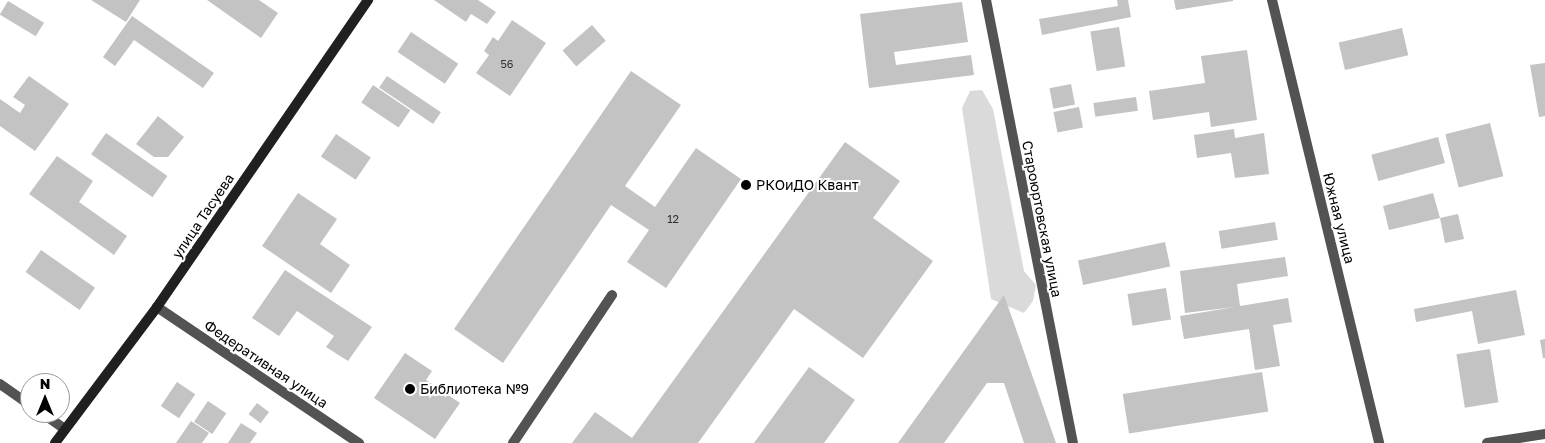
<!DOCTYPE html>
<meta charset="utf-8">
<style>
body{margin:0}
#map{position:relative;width:1545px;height:443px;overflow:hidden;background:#fff;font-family:"Golos Text",sans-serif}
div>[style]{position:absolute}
.green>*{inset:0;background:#dadada}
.building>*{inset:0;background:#c3c3c3;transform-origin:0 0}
.lane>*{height:10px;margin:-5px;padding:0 5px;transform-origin:5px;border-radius:5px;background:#535353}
.street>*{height:10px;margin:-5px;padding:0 5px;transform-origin:5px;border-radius:5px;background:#535353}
.secondary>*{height:10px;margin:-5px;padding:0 5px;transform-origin:5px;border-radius:5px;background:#202020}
.dots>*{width:14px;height:14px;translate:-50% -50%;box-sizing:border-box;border:2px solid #fff;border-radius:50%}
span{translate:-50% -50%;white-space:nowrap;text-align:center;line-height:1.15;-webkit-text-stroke:4px #fff;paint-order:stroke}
.number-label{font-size:11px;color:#313131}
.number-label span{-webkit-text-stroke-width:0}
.poi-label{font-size:14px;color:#000}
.left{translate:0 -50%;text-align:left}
.street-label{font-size:14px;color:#000}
.north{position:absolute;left:20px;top:373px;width:50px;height:50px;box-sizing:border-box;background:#fff;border:1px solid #999;border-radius:50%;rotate:0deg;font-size:14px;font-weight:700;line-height:20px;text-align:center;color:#000}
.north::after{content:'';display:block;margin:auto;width:18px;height:22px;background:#000;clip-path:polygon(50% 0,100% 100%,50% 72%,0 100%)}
</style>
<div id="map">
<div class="green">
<div style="clip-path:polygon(982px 90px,993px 109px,1024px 271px,1036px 285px,1033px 301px,1024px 313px,991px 299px,962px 108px,970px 91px)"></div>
</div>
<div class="building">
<div style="clip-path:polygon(91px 0,140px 0,126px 22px)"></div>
<div style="clip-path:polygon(207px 0,259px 0,278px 13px,261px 38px)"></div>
<div style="clip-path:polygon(434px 0,478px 0,496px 12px,487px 24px,471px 14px,466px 22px)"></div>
<div style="clip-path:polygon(1117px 0,1128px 0,1131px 17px,1042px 35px,1039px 19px,1118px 6px)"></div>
<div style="clip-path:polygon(1174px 0,1233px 0,1233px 1px,1176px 10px)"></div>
<div style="left:8px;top:1px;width:42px;height:16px;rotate:31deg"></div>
<div style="clip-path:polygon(962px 2px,968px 42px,894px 52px,896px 65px,971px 55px,974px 75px,869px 88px,860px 14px)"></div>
<div style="clip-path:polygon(132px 16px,214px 73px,203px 88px,134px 40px,115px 66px,103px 57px)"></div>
<div style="clip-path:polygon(512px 20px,546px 43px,510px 96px,476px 73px,489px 55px,484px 51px,493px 37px,498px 41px)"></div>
<div style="left:592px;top:25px;width:21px;height:39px;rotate:49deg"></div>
<div style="left:1119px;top:27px;width:40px;height:29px;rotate:81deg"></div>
<div style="left:1402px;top:28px;width:28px;height:65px;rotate:77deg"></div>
<div style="left:411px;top:32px;width:57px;height:24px;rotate:34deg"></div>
<div style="clip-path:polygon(1247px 50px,1257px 120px,1211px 127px,1209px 112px,1153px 120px,1149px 91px,1205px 83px,1201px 56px)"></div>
<div style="clip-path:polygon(1545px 63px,1545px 116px,1539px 117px,1530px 65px)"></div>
<div style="clip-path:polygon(631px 71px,681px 105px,625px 186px,655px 207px,696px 148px,741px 179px,666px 288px,627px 262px,649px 230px,611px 205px,503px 363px,454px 329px)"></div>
<div style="clip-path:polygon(29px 76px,69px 104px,35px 151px,0 126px,0 99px,20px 113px,25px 105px,13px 97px)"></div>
<div style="left:387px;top:76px;width:65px;height:14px;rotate:34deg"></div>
<div style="left:1071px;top:84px;width:21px;height:22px;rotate:79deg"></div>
<div style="left:373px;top:85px;width:45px;height:21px;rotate:34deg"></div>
<div style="left:1136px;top:97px;width:14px;height:43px;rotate:82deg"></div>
<div style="left:1079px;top:107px;width:21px;height:26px;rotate:79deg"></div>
<div style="clip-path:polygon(158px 116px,184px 137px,168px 157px,154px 157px,136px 144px)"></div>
<div style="left:1490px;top:123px;width:55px;height:46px;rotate:76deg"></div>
<div style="clip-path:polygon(1234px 129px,1235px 138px,1264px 133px,1269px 174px,1235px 178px,1231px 153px,1197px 158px,1194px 135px)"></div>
<div style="left:106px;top:133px;width:75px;height:26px;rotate:35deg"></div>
<div style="left:336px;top:134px;width:42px;height:27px;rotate:34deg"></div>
<div style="left:1438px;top:137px;width:27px;height:69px;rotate:75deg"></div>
<div style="clip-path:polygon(845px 142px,900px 181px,873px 218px,933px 261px,863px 358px,794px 309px,698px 443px,572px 443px,595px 412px,632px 438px)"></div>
<div style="clip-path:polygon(57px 156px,93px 181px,79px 202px,127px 236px,114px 255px,29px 194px)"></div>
<div style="clip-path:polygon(298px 193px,337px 219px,320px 244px,350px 265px,331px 293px,262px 246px)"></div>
<div style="clip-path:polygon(1433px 193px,1440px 218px,1458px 214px,1464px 239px,1445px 243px,1440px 218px,1389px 230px,1383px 206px)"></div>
<div style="left:1275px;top:222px;width:18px;height:57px;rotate:81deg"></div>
<div style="left:1165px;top:242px;width:25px;height:89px;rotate:78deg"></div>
<div style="left:41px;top:250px;width:66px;height:27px;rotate:35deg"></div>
<div style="clip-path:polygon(1285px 257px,1288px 276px,1237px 284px,1240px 306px,1288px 298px,1292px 322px,1273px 325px,1280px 366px,1255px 370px,1249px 329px,1184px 339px,1180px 316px,1235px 307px,1185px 313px,1180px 271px)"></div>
<div style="clip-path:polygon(285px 270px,372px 327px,348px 361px,326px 347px,334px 336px,297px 311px,279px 336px,252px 318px)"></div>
<div style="left:1166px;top:288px;width:32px;height:39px;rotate:81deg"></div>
<div style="clip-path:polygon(1516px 290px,1525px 335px,1478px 344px,1472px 311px,1416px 322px,1414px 309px)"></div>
<div style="clip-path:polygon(1004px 295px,1056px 443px,1024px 443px,1004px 383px,987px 383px,944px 443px,898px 443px)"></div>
<div style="clip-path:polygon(1545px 339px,1545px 358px,1543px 358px,1540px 340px)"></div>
<div style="left:1490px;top:349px;width:54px;height:34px;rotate:81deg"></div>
<div style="clip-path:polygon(405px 353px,432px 371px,426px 380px,460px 403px,435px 439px,374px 398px)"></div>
<div style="clip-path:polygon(809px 367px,855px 400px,824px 443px,754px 443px)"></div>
<div style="left:1262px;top:372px;width:40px;height:141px;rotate:81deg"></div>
<div style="left:177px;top:382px;width:22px;height:29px;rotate:34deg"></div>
<div style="left:208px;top:401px;width:22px;height:25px;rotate:34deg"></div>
<div style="left:257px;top:403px;width:15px;height:14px;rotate:37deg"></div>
<div style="clip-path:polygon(191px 421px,209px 433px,202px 443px,176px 443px)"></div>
<div style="clip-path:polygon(241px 423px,257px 433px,250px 443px,228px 443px)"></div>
</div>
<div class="lane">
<div style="left:513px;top:443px;width:178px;rotate:-56.2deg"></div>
</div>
<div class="street">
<div style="left:986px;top:0;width:451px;rotate:78.9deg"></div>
<div style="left:1272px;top:0;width:456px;rotate:76.4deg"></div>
<div style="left:157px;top:307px;width:244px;rotate:34deg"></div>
<div style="left:0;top:384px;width:37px;rotate:35deg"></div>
<div style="left:42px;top:413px;width:28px;rotate:35deg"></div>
<div style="left:1487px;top:443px;width:59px;rotate:-8.8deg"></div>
</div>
<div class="secondary">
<div style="left:55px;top:443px;width:170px;rotate:-53.1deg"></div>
<div style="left:157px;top:307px;width:373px;rotate:-55.5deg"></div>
</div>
<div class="dots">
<div style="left:746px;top:185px;background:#000"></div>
<div style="left:410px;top:389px;background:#000"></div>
</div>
<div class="number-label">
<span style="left:507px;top:64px">56</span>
<span style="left:673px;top:219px">12</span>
</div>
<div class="poi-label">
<span class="left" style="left:756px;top:185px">РКОиДО Квант</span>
<span class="left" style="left:420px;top:389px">Библиотека №9</span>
</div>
<div class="street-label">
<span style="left:203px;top:216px;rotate:-56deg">улица Тасуева</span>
<span style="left:1339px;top:218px;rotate:76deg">Южная улица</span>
<span style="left:1042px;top:219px;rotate:79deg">Староюртовская улица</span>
<span style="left:266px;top:364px;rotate:34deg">Федеративная улица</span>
</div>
<div class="north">N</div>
</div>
